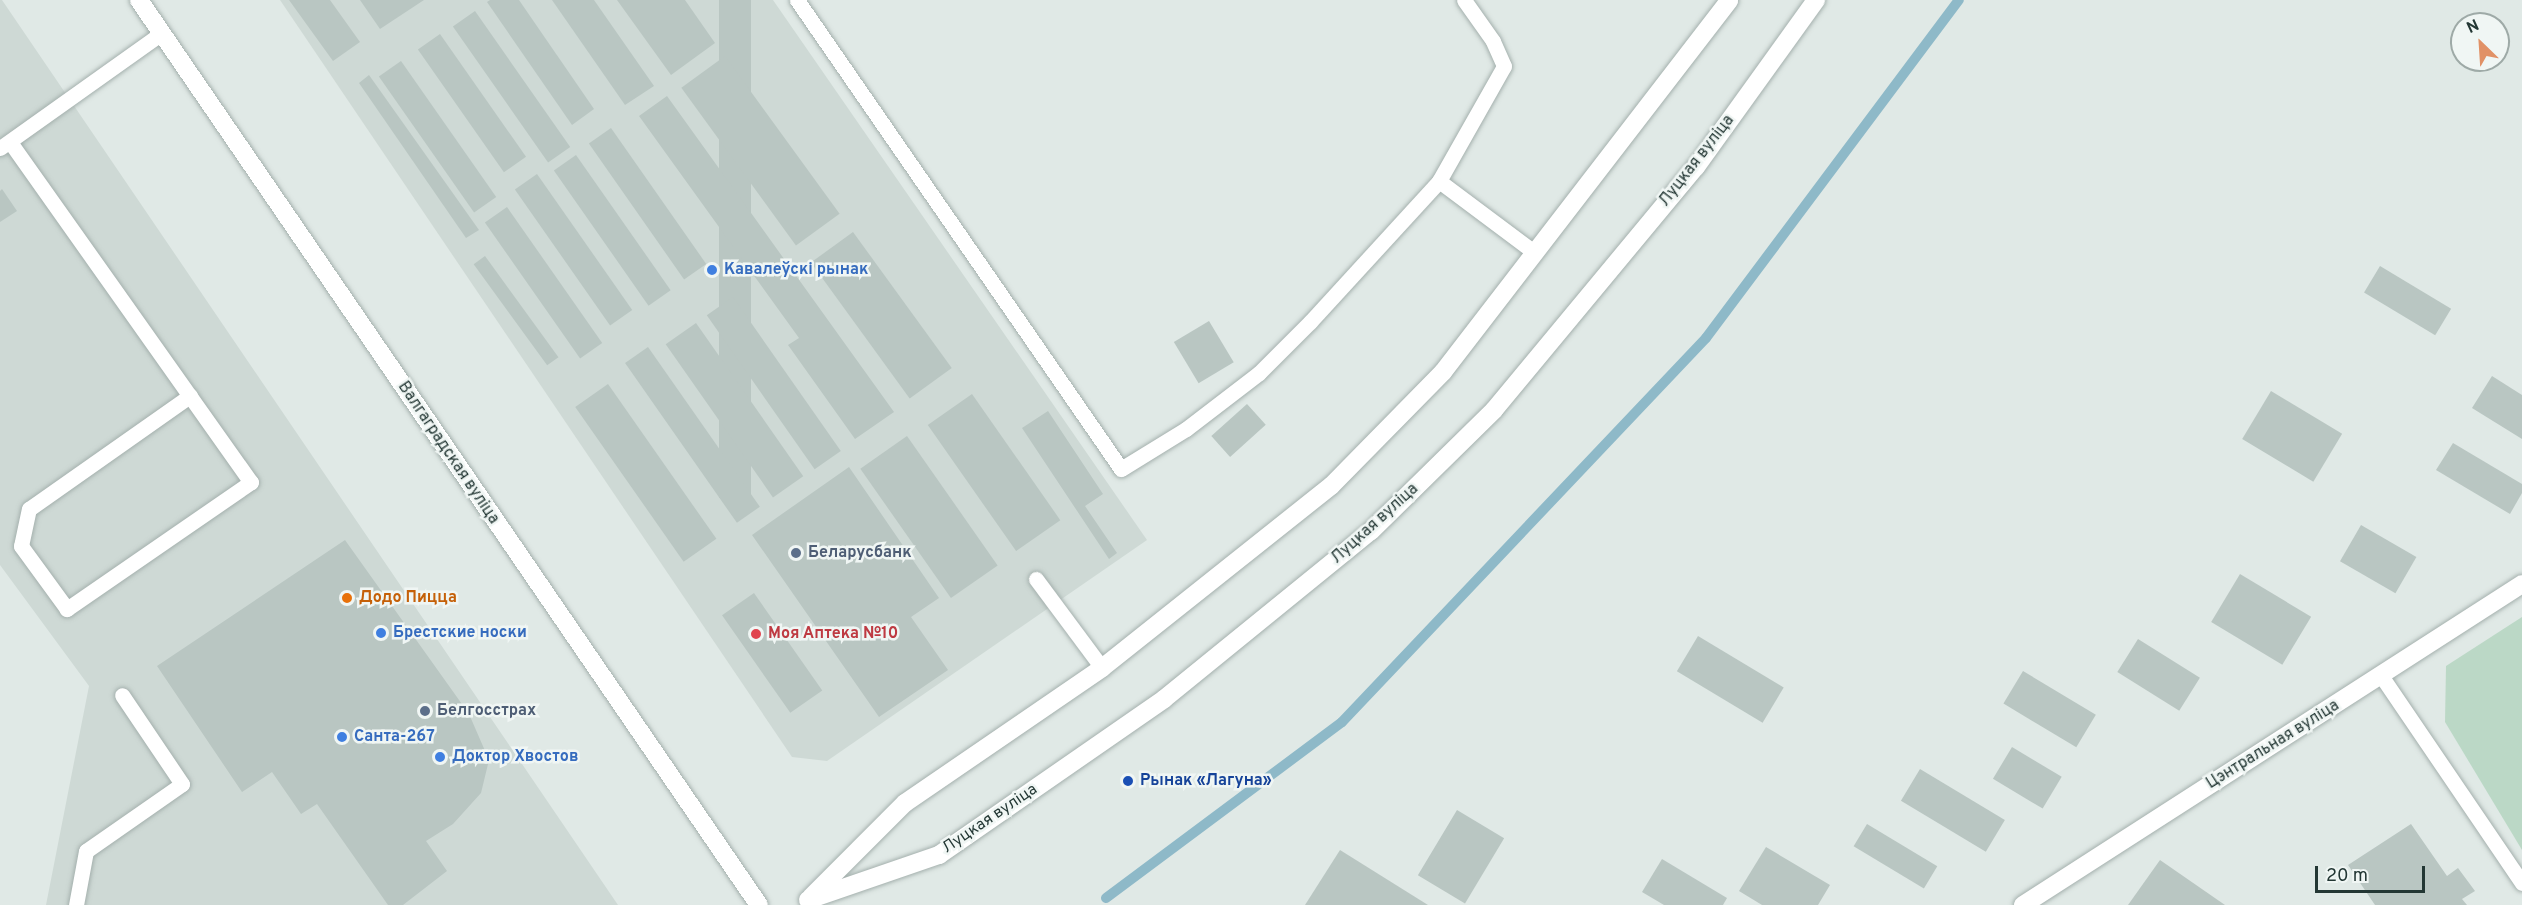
<!DOCTYPE html>
<meta charset="utf-8">
<style>
body{margin:0}
#map{position:relative;width:2522px;height:905px;overflow:hidden;background:#e0e9e6;font-family:Overpass,sans-serif}
div>[style]{position:absolute}
.built>*{inset:0;background:#ced9d5}
.green>*{inset:0;background:#bbd8c6}
.stream>*{height:10px;margin:-5px;padding:0 5px;transform-origin:5px;border-radius:5px;background:#8eb9c8}
.building>*{inset:0;background:#b9c6c2;transform-origin:0 0}
.roads{filter:drop-shadow(0 0 2px #a4b0ad) drop-shadow(0 0 2px #a4b0ad)}
.service>*{height:15px;margin:-7.5px;padding:0 7.5px;transform-origin:7.5px;border-radius:7.5px;background:#fff}
.minor>*{height:18px;margin:-9px;padding:0 9px;transform-origin:9px;border-radius:9px;background:#fff}
.tertiary>*{height:18px;margin:-9px;padding:0 9px;transform-origin:9px;border-radius:9px;background:#fff}
.secondary>*{height:18px;margin:-9px;padding:0 9px;transform-origin:9px;border-radius:9px;background:#fff}
.dots>*{width:16px;height:16px;translate:-50% -50%;box-sizing:border-box;border:3px solid #f0f6f4;border-radius:50%}
span{translate:-50% -50%;white-space:nowrap;text-align:center;line-height:1.15;-webkit-text-stroke:5px #f0f6f4;paint-order:stroke}
.street-label{font-size:16px;color:#233734}
.shop-label{font-size:16px;color:#366cbe;font-weight:700}
.left{translate:0 -50%;text-align:left}
.service-label{font-size:16px;color:#4e5e75;font-weight:700}
.food-label{font-size:16px;color:#c56008;font-weight:700}
.health-label{font-size:16px;color:#be3a42;font-weight:700}
.transit-label{font-size:16px;color:#164399;font-weight:700}
.north{position:absolute;left:2450px;top:12px;width:60px;height:60px;box-sizing:border-box;background:#f0f6f4;border:2px solid #9eaaa7;border-radius:50%;rotate:335deg;font-size:16px;font-weight:700;line-height:24px;text-align:center;color:#233734}
.north::after{content:'';display:block;margin:auto;width:21px;height:27px;background:#e19166;clip-path:polygon(50% 0,100% 100%,50% 72%,0 100%)}
.scale{position:absolute;left:2315px;top:866px;width:110px;height:27px;box-sizing:border-box;border:3px solid #233734;border-top:0;padding-left:8px;font-size:18px;line-height:21px;white-space:nowrap;color:#233734;-webkit-text-stroke:4px #f0f6f4;paint-order:stroke}
</style>
<div id="map">
<div class="built">
<div style="clip-path:polygon(0 0,2px 0,618px 905px,46px 905px,89px 686px,0 565px)"></div>
<div style="clip-path:polygon(280px 0,773px 0,1147px 540px,827px 761px,792px 757px)"></div>
</div>
<div class="green">
<div style="clip-path:polygon(2522px 617px,2522px 850px,2445px 722px,2446px 666px)"></div>
</div>
<div class="stream">
<div style="left:1106px;top:898px;width:294px;rotate:-36.7deg"></div>
<div style="left:1342px;top:722px;width:529px;rotate:-46.53deg"></div>
<div style="left:1706px;top:338px;width:422px;rotate:-53.2deg"></div>
</div>
<div class="building">
<div style="clip-path:polygon(289px 0,330px 0,360px 42px,333px 61px)"></div>
<div style="clip-path:polygon(360px 0,424px 0,380px 29px)"></div>
<div style="clip-path:polygon(490px 0,519px 0,594px 109px,572px 125px,487px 2px)"></div>
<div style="clip-path:polygon(552px 0,594px 0,654px 86px,625px 105px)"></div>
<div style="clip-path:polygon(617px 0,685px 0,715px 43px,671px 75px)"></div>
<div style="left:719px;top:0;width:32px;height:498px"></div>
<div style="left:475px;top:11px;width:166px;height:27px;rotate:55deg"></div>
<div style="left:440px;top:34px;width:150px;height:27px;rotate:55deg"></div>
<div style="left:725px;top:56px;width:195px;height:54px;rotate:54deg"></div>
<div style="left:401px;top:61px;width:166px;height:27px;rotate:55deg"></div>
<div style="clip-path:polygon(369px 75px,479px 230px,466px 238px,359px 83px)"></div>
<div style="clip-path:polygon(667px 96px,894px 412px,855px 439px,788px 345px,799px 338px,639px 116px)"></div>
<div style="left:611px;top:128px;width:166px;height:27px;rotate:55deg"></div>
<div style="left:576px;top:155px;width:165px;height:27px;rotate:55deg"></div>
<div style="left:537px;top:174px;width:166px;height:27px;rotate:55deg"></div>
<div style="clip-path:polygon(2px 189px,17px 211px,0 222px,0 191px)"></div>
<div style="left:507px;top:207px;width:166px;height:27px;rotate:55deg"></div>
<div style="left:853px;top:232px;width:168px;height:52px;rotate:54deg"></div>
<div style="left:485px;top:256px;width:125px;height:14px;rotate:54deg"></div>
<div style="left:2380px;top:266px;width:83px;height:31px;rotate:31deg"></div>
<div style="left:733px;top:297px;width:188px;height:32px;rotate:55deg"></div>
<div style="left:1209px;top:321px;width:48px;height:41px;rotate:59deg"></div>
<div style="left:696px;top:323px;width:187px;height:37px;rotate:55deg"></div>
<div style="left:648px;top:347px;width:195px;height:28px;rotate:55deg"></div>
<div style="clip-path:polygon(2492px 376px,2522px 395px,2522px 439px,2472px 408px)"></div>
<div style="left:608px;top:384px;width:189px;height:40px;rotate:55deg"></div>
<div style="left:2271px;top:391px;width:83px;height:56px;rotate:31deg"></div>
<div style="left:972px;top:394px;width:154px;height:54px;rotate:55deg"></div>
<div style="left:1247px;top:404px;width:28px;height:48px;rotate:48deg"></div>
<div style="clip-path:polygon(1048px 411px,1103px 494px,1085px 506px,1117px 553px,1109px 559px,1022px 428px)"></div>
<div style="left:907px;top:436px;width:158px;height:57px;rotate:55deg"></div>
<div style="clip-path:polygon(2453px 443px,2522px 484px,2522px 493px,2510px 514px,2436px 470px)"></div>
<div style="clip-path:polygon(849px 467px,939px 598px,911px 617px,948px 670px,879px 717px,752px 535px)"></div>
<div style="left:2361px;top:525px;width:64px;height:42px;rotate:30deg"></div>
<div style="clip-path:polygon(345px 540px,469px 714px,489px 760px,481px 793px,453px 824px,426px 841px,447px 871px,403px 905px,388px 905px,317px 804px,301px 814px,272px 772px,242px 792px,157px 666px)"></div>
<div style="left:2240px;top:574px;width:83px;height:56px;rotate:31deg"></div>
<div style="left:754px;top:593px;width:119px;height:39px;rotate:55deg"></div>
<div style="left:1698px;top:636px;width:100px;height:41px;rotate:31deg"></div>
<div style="left:2138px;top:639px;width:73px;height:39px;rotate:32deg"></div>
<div style="left:2023px;top:671px;width:85px;height:38px;rotate:31deg"></div>
<div style="left:2012px;top:747px;width:58px;height:37px;rotate:31deg"></div>
<div style="left:1920px;top:769px;width:99px;height:37px;rotate:31deg"></div>
<div style="left:1457px;top:810px;width:55px;height:76px;rotate:31deg"></div>
<div style="left:1867px;top:824px;width:82px;height:26px;rotate:31deg"></div>
<div style="clip-path:polygon(2411px 824px,2447px 876px,2458px 868px,2475px 891px,2462px 899px,2467px 905px,2375px 905px,2348px 865px)"></div>
<div style="clip-path:polygon(1766px 847px,1830px 885px,1818px 905px,1762px 905px,1739px 891px)"></div>
<div style="clip-path:polygon(1340px 850px,1428px 905px,1305px 905px)"></div>
<div style="clip-path:polygon(1662px 859px,1727px 898px,1723px 905px,1664px 905px,1642px 892px)"></div>
<div style="clip-path:polygon(2160px 860px,2225px 905px,2128px 905px)"></div>
</div>
<div class="roads">
<div class="service">
<div style="left:797px;top:0;width:570px;rotate:55.36deg"></div>
<div style="left:1121px;top:469px;width:76px;rotate:-31.6deg"></div>
<div style="left:1186px;top:429px;width:92px;rotate:-37.5deg"></div>
<div style="left:1259px;top:373px;width:72px;rotate:-45deg"></div>
<div style="left:1310px;top:322px;width:191px;rotate:-47.5deg"></div>
<div style="left:1439px;top:181px;width:132px;rotate:-60.5deg"></div>
<div style="left:1504px;top:66px;width:27px;rotate:-114deg"></div>
<div style="left:1493px;top:41px;width:50px;rotate:-125.3deg"></div>
<div style="left:10px;top:142px;width:417px;rotate:54.7deg"></div>
<div style="left:251px;top:482px;width:224px;rotate:145.4deg"></div>
<div style="left:67px;top:609px;width:78px;rotate:-126.1deg"></div>
<div style="left:21px;top:546px;width:38px;rotate:-78deg"></div>
<div style="left:29px;top:509px;width:197px;rotate:-35.1deg"></div>
<div style="left:0;top:148px;width:199px;rotate:-35.4deg"></div>
<div style="left:1439px;top:181px;width:119px;rotate:36.8deg"></div>
<div style="left:1036px;top:579px;width:111px;rotate:53.4deg"></div>
<div style="left:2382px;top:677px;width:249px;rotate:55.8deg"></div>
<div style="left:76px;top:905px;width:55px;rotate:-79.5deg"></div>
<div style="left:86px;top:851px;width:117px;rotate:-34.9deg"></div>
<div style="left:182px;top:784px;width:107px;rotate:-124deg"></div>
</div>
<div class="minor">
<div style="left:2023px;top:905px;width:593px;rotate:-32.75deg"></div>
</div>
<div class="tertiary">
<div style="left:811px;top:897px;width:133px;rotate:-45deg"></div>
<div style="left:905px;top:803px;width:239px;rotate:-34.4deg"></div>
<div style="left:1102px;top:668px;width:293px;rotate:-38.5deg"></div>
<div style="left:1331px;top:486px;width:160px;rotate:-45.5deg"></div>
<div style="left:1443px;top:372px;width:469px;rotate:-52.4deg"></div>
<div style="left:808px;top:900px;width:139px;rotate:-19deg"></div>
<div style="left:939px;top:855px;width:274px;rotate:-34.7deg"></div>
<div style="left:1164px;top:699px;width:267px;rotate:-39.1deg"></div>
<div style="left:1371px;top:531px;width:173px;rotate:-44.5deg"></div>
<div style="left:1494px;top:410px;width:316px;rotate:-50.3deg"></div>
<div style="left:1696px;top:167px;width:206px;rotate:-54.3deg"></div>
</div>
<div class="secondary">
<div style="left:139px;top:0;width:1097px;rotate:55.59deg"></div>
</div>
</div>
<div class="dots">
<div style="left:712px;top:270px;background:#3f7fe0"></div>
<div style="left:796px;top:553px;background:#5c6f8a"></div>
<div style="left:347px;top:598px;background:#e8710a"></div>
<div style="left:381px;top:633px;background:#3f7fe0"></div>
<div style="left:756px;top:634px;background:#e0444e"></div>
<div style="left:425px;top:711px;background:#5c6f8a"></div>
<div style="left:342px;top:737px;background:#3f7fe0"></div>
<div style="left:440px;top:757px;background:#3f7fe0"></div>
<div style="left:1128px;top:781px;background:#1a4fb4"></div>
</div>
<div class="street-label">
<span style="left:1697px;top:161px;rotate:-52deg">Луцкая вуліца</span>
<span style="left:448px;top:453px;rotate:56deg">Валгаградская вуліца</span>
<span style="left:1375px;top:524px;rotate:-42deg">Луцкая вуліца</span>
<span style="left:2273px;top:745px;rotate:-32deg">Цэнтральная вуліца</span>
<span style="left:990px;top:819px;rotate:-34deg">Луцкая вуліца</span>
</div>
<div class="shop-label">
<span class="left" style="left:724px;top:270px">Кавалеўскі рынак</span>
<span class="left" style="left:393px;top:633px">Брестские носки</span>
<span class="left" style="left:354px;top:737px">Санта-267</span>
<span class="left" style="left:452px;top:757px">Доктор Хвостов</span>
</div>
<div class="service-label">
<span class="left" style="left:808px;top:553px">Беларусбанк</span>
<span class="left" style="left:437px;top:711px">Белгосстрах</span>
</div>
<div class="food-label">
<span class="left" style="left:359px;top:598px">Додо Пицца</span>
</div>
<div class="health-label">
<span class="left" style="left:768px;top:634px">Моя Аптека №10</span>
</div>
<div class="transit-label">
<span class="left" style="left:1140px;top:781px">Рынак «Лагуна»</span>
</div>
<div class="north">N</div>
<div class="scale">20 m</div>
</div>
